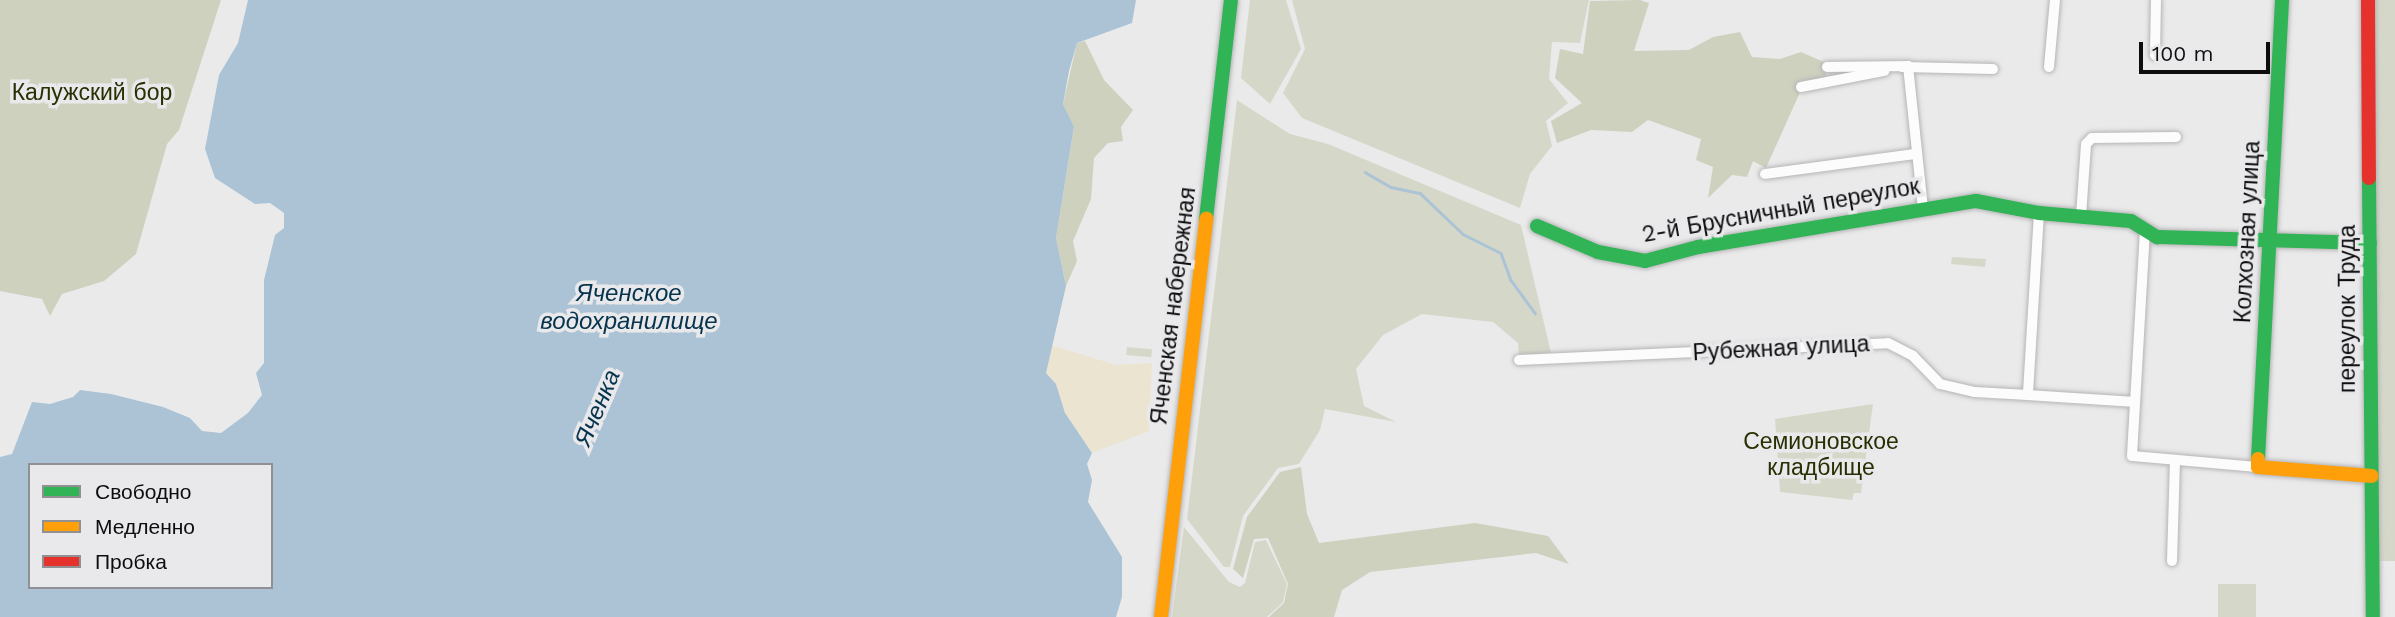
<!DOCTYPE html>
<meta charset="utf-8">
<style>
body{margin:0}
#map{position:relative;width:2395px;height:617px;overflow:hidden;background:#eaeaeb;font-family:"Work Sans",sans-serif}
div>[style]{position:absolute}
.green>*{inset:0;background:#d5d8c9;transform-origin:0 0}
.forest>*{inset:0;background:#cdd1bd}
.sand>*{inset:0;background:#eae4d1}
.water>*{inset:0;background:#abc3d5}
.stream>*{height:2.5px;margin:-1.25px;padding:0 1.25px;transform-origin:1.25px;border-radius:1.25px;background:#abc3d5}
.roads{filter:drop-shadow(0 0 2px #b5b5b6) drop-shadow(0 0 2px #b5b5b6)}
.street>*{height:10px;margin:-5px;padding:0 5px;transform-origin:5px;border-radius:5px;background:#fcfcfc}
.fast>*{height:14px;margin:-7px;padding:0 7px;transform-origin:7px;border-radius:7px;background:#30b455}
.slow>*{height:14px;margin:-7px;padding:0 7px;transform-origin:7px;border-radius:7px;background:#ff9f0a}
.jam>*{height:14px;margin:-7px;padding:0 7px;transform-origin:7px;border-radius:7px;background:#e5322d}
span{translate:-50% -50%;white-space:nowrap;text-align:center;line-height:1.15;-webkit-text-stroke:7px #e9e9ec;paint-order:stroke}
.park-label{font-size:23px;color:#292f01}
.street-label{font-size:23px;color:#0d0d0e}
.water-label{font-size:24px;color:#06334d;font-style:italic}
.legend{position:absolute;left:28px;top:463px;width:245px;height:126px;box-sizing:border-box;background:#e9e9ec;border:2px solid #919193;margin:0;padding:9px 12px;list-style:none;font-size:21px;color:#0d0d0e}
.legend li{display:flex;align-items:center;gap:14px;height:35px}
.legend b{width:35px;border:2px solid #919193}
.scale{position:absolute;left:2139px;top:42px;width:131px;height:32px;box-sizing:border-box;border:4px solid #0d0d0e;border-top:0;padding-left:9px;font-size:21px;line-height:24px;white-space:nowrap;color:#0d0d0e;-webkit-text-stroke:5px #e9e9ec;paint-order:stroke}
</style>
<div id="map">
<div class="green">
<div style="clip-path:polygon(1250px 0,1286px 0,1301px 49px,1270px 104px,1241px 78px)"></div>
<div style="clip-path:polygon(1292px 0,1589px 0,1580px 43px,1552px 42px,1549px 79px,1568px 103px,1546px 121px,1552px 146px,1530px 174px,1520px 208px,1302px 118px,1283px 93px,1305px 49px)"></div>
<div style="clip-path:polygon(2375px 0,2395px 0,2395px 561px,2378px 561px)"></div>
<div style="clip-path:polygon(1237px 100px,1290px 134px,1328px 144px,1521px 225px,1551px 353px,1519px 355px,1518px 343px,1493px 322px,1422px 314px,1383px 335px,1356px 369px,1364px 406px,1396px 422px,1325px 409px,1320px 430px,1299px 464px,1278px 468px,1243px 516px,1230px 567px,1224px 567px,1187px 519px)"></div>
<div style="clip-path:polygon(1952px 257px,1986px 259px,1985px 267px,1951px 264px)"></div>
<div style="left:1127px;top:347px;width:25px;height:8px;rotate:5deg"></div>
<div style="clip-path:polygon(1873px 404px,1861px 493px,1854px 493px,1852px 500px,1780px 492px,1775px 419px)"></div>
<div style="clip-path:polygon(1184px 527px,1229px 582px,1240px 587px,1245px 583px,1255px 542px,1266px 540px,1287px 584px,1283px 602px,1267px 617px,1172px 617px)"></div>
<div style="left:2218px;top:584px;width:38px;height:33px"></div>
</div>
<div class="forest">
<div style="clip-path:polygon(0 0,221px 0,179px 130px,167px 144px,136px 254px,104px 281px,62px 294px,50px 316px,42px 299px,0 291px)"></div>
<div style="clip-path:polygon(1640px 0,1649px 3px,1634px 51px,1689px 50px,1713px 37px,1740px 32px,1752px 57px,1780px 59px,1801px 52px,1826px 63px,1826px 85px,1801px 90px,1766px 168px,1753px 161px,1747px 177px,1732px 175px,1708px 198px,1713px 167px,1696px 160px,1701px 139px,1648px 120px,1632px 132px,1591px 130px,1557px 143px,1551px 121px,1582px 103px,1555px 78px,1560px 49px,1583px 54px,1590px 1px)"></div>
<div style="clip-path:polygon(1085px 41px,1104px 80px,1133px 110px,1121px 127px,1123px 141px,1108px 143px,1094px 158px,1091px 199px,1073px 241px,1077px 261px,1066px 286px,1056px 238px,1074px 128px,1063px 104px,1077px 43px)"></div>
<div style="clip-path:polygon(1301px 467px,1307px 514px,1319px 543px,1475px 523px,1548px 536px,1569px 564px,1536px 553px,1370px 572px,1342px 590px,1334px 617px,1269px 617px,1284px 603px,1288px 584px,1268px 538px,1254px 539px,1243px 578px,1233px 569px,1247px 517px,1280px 472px)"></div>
</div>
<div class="sand">
<div style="clip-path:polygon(1051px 345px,1116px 365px,1152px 363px,1149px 431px,1092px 453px,1065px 413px,1056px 384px,1046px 373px)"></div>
</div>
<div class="water">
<div style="clip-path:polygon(evenodd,248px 0,1136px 0,1132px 23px,1077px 43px,1069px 71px,1063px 104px,1074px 127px,1056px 238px,1066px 286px,1046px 373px,1056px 384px,1065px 413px,1092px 453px,1087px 464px,1092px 480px,1088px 502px,1122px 557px,1122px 597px,1116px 617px,0 617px,0 457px,12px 454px,32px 402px,50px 404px,73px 397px,80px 390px,111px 394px,163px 407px,190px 418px,202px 431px,221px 433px,248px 413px,262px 395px,256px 373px,264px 363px,264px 280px,275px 235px,284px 228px,284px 213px,270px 203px,255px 204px,215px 178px,205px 149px,219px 75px,238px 43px,248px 0,30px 465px,271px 465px,271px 587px,30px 587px,30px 465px)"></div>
</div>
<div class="stream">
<div style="left:1365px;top:172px;width:30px;rotate:30deg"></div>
<div style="left:1391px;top:187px;width:30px;rotate:12deg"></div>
<div style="left:1420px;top:193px;width:59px;rotate:43.6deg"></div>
<div style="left:1463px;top:234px;width:42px;rotate:26.6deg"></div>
<div style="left:1501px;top:253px;width:29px;rotate:70deg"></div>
<div style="left:1511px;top:280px;width:41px;rotate:54deg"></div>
</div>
<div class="roads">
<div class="street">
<div style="left:2155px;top:55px;width:55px;rotate:-89deg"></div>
<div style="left:1827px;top:67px;width:81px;rotate:-0.7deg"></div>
<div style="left:1908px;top:66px;width:144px;rotate:84deg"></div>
<div style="left:1902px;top:67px;width:91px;rotate:1.3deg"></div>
<div style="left:2049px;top:67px;width:67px;rotate:-84.9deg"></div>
<div style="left:1801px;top:87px;width:85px;rotate:-10.9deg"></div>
<div style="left:1765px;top:174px;width:150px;rotate:-7.6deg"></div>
<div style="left:2039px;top:213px;width:182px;rotate:93.5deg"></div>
<div style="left:2028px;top:395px;width:107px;rotate:3.7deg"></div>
<div style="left:2081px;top:216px;width:72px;rotate:-86deg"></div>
<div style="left:2086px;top:144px;width:8px;rotate:-45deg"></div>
<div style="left:2092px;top:138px;width:84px;rotate:-0.7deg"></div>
<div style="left:2145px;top:230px;width:226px;rotate:93.3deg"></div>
<div style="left:2132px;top:456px;width:126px;rotate:5deg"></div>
<div style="left:1519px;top:360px;width:369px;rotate:-2.6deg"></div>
<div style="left:1888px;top:343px;width:28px;rotate:27deg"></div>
<div style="left:1913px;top:356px;width:39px;rotate:46deg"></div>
<div style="left:1940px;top:384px;width:36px;rotate:13deg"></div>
<div style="left:1975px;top:392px;width:53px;rotate:3.2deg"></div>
<div style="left:2172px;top:561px;width:101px;rotate:-88.3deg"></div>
</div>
<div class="fast">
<div style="left:2369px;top:178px;width:439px;rotate:89.5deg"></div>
<div style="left:1206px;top:219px;width:220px;rotate:-83.5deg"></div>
<div style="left:1537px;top:226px;width:66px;rotate:23.1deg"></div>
<div style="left:1598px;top:252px;width:48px;rotate:10.8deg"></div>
<div style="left:1645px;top:261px;width:55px;rotate:-14.8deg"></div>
<div style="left:1698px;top:247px;width:282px;rotate:-9.4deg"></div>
<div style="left:1976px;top:201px;width:64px;rotate:10.8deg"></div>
<div style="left:2039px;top:213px;width:92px;rotate:5deg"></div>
<div style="left:2131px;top:221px;width:31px;rotate:32deg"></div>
<div style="left:2157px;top:237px;width:213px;rotate:1.6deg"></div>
<div style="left:2258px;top:459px;width:460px;rotate:-87deg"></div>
</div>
<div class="slow">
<div style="left:2258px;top:459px;width:8px;rotate:90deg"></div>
<div style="left:2258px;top:467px;width:114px;rotate:4.5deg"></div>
<div style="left:1161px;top:617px;width:401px;rotate:-83.5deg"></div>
</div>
<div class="jam">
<div style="left:2368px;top:0;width:178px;rotate:89.7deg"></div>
</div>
</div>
<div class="park-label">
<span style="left:92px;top:93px">Калужский бор</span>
<span style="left:1821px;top:455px">Семионовское<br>кладбище</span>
</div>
<div class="street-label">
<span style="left:1781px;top:211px;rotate:-10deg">2-й Брусничный переулок</span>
<span style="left:2248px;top:232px;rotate:-87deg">Колхозная улица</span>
<span style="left:1174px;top:306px;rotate:-83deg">Яченская набережная</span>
<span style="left:2348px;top:309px;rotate:-90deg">переулок Труда</span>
<span style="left:1781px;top:349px;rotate:-3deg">Рубежная улица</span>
</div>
<div class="water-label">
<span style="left:629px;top:308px">Яченское<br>водохранилище</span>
<span style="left:598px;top:408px;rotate:-67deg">Яченка</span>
</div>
<ul class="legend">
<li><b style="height:9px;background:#30b455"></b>Свободно</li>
<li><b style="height:9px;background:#ff9f0a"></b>Медленно</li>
<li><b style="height:9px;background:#e5322d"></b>Пробка</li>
</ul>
<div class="scale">100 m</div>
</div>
